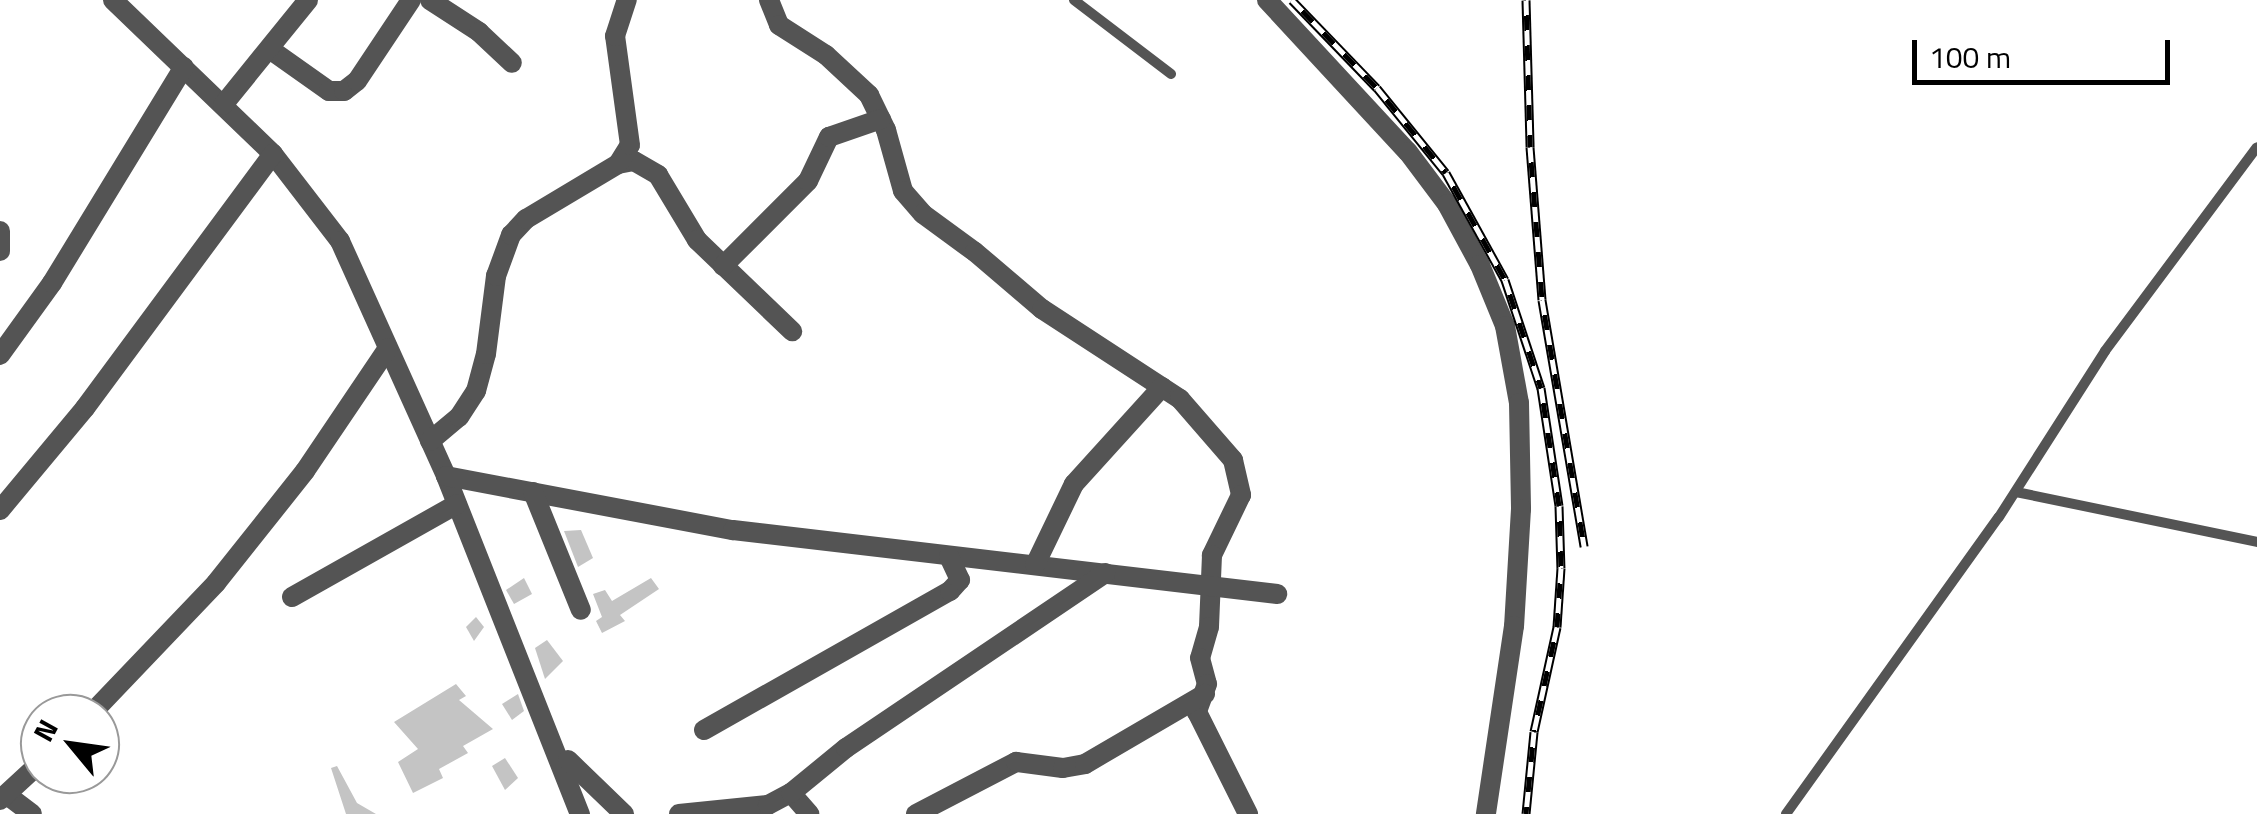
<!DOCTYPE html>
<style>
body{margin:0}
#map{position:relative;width:2257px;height:814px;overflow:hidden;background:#fff;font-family:"Titillium Web",sans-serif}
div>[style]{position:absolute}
.building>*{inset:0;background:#c4c4c4}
.lane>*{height:10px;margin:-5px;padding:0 5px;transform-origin:5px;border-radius:5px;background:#545454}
.street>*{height:20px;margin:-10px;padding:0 10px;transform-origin:10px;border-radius:10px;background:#545454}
.rail>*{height:9px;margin-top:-4.5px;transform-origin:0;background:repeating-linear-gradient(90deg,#fff 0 15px,#000 0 30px);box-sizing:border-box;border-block:2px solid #000}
span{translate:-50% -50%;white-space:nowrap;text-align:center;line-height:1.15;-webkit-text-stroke:10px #fff;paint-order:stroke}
.north{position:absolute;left:20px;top:694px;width:100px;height:100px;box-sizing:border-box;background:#fff;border:2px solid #999;border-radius:50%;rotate:299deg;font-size:28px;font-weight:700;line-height:40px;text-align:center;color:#000}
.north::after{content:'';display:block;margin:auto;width:35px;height:45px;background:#000;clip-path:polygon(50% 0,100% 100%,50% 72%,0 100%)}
.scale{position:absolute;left:1912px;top:40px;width:258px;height:45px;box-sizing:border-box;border:5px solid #000;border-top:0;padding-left:12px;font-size:30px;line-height:35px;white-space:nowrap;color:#000;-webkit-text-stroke:8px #fff;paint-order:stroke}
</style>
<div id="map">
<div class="building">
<div style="clip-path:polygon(581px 530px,593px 558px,578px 567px,564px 531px)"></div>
<div style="clip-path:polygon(524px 578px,532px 594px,514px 604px,506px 590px)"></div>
<div style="clip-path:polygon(651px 578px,659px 589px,620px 615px,625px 621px,602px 633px,596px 621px,602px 617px,593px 594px,605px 590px,612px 601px)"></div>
<div style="clip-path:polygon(476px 617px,484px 627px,474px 641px,466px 627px)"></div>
<div style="clip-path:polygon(547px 640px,563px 661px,545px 679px,535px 648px)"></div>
<div style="clip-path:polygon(456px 684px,466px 696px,459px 700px,493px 729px,463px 746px,468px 753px,439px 769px,443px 778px,413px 793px,398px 762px,418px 749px,394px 722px)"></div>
<div style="clip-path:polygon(518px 694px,524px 711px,512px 720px,502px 704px)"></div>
<div style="clip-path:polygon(505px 758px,518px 778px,505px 790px,492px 766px)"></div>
<div style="clip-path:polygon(337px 766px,357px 803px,376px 814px,346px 814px,331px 768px)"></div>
</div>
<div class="lane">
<div style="left:1074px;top:0;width:122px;rotate:37.3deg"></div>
<div style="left:2016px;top:492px;width:246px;rotate:11.7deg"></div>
<div style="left:1786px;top:814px;width:365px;rotate:-54.4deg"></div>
<div style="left:1999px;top:517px;width:197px;rotate:-57.4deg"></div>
<div style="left:2105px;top:351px;width:254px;rotate:-53.3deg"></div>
</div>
<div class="street">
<div style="left:113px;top:0;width:222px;rotate:43.9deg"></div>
<div style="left:273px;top:154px;width:110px;rotate:52.4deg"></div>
<div style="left:340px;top:241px;width:258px;rotate:65.7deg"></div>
<div style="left:446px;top:476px;width:364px;rotate:68.4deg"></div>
<div style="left:430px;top:0;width:59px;rotate:33.1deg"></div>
<div style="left:479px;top:32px;width:45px;rotate:43.2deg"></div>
<div style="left:769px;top:0;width:27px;rotate:68deg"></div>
<div style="left:779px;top:25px;width:56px;rotate:32.6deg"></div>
<div style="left:826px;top:55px;width:59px;rotate:42.9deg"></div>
<div style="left:869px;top:95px;width:39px;rotate:64deg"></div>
<div style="left:886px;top:130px;width:63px;rotate:74.4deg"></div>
<div style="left:903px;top:191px;width:30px;rotate:49deg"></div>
<div style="left:923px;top:214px;width:64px;rotate:36.2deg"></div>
<div style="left:975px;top:252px;width:88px;rotate:40.4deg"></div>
<div style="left:1042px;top:309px;width:165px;rotate:33.1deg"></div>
<div style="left:1180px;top:399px;width:81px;rotate:49deg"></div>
<div style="left:1233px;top:460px;width:36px;rotate:77deg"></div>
<div style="left:1241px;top:495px;width:67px;rotate:115.8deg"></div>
<div style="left:1212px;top:555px;width:72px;rotate:92.4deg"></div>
<div style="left:1209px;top:627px;width:32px;rotate:106deg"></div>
<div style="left:1200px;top:658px;width:27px;rotate:75deg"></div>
<div style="left:1207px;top:684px;width:30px;rotate:110deg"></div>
<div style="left:1197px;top:712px;width:114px;rotate:63.4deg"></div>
<div style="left:1267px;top:0;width:207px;rotate:47.2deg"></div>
<div style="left:1408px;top:152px;width:65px;rotate:53.1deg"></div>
<div style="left:1447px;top:204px;width:69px;rotate:61.6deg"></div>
<div style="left:1480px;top:265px;width:66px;rotate:67.7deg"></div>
<div style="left:1505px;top:326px;width:78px;rotate:79.7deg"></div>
<div style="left:1519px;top:403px;width:106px;rotate:88.9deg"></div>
<div style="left:1521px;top:509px;width:117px;rotate:93.4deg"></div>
<div style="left:1514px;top:626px;width:190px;rotate:98.5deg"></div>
<div style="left:271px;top:50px;width:71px;rotate:35.3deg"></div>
<div style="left:329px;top:91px;width:15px"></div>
<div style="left:344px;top:91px;width:16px;rotate:-38deg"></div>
<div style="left:357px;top:81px;width:97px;rotate:-56.3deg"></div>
<div style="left:223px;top:105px;width:135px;rotate:-51deg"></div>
<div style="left:618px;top:164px;width:16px;rotate:-11deg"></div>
<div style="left:634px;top:161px;width:28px;rotate:30deg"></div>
<div style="left:658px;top:175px;width:76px;rotate:59deg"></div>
<div style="left:697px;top:240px;width:132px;rotate:43.8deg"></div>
<div style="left:0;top:231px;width:20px;rotate:90deg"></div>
<div style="left:723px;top:266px;width:120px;rotate:-45deg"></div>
<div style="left:808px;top:181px;width:49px;rotate:-64.5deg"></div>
<div style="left:829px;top:137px;width:55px;rotate:-19.1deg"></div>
<div style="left:0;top:355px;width:89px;rotate:-54.2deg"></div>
<div style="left:52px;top:283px;width:253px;rotate:-58.6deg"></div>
<div style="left:430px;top:441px;width:38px;rotate:-40deg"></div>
<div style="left:459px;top:417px;width:31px;rotate:-57deg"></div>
<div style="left:476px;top:391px;width:38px;rotate:-75deg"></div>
<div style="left:486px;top:354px;width:79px;rotate:-82.7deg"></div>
<div style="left:496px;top:276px;width:44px;rotate:-69.9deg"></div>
<div style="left:511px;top:235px;width:22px;rotate:-47deg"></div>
<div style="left:526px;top:219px;width:107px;rotate:-30.9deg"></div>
<div style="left:618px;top:164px;width:22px;rotate:-58deg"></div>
<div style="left:630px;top:145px;width:110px;rotate:-97.8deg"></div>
<div style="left:615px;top:36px;width:38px;rotate:-72deg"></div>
<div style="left:446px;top:476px;width:292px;rotate:10.7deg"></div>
<div style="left:733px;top:530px;width:548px;rotate:6.71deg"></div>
<div style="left:533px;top:492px;width:127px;rotate:67.9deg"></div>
<div style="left:0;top:510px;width:133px;rotate:-50.2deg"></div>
<div style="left:85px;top:408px;width:316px;rotate:-53.5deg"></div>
<div style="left:1035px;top:565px;width:90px;rotate:-64.3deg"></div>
<div style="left:1074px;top:484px;width:131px;rotate:-47.8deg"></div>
<div style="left:292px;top:597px;width:189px;rotate:-29.4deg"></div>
<div style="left:91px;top:714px;width:181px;rotate:-46.3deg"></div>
<div style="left:216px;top:583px;width:143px;rotate:-51.5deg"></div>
<div style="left:305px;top:471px;width:148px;rotate:-56deg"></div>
<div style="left:704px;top:730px;width:283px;rotate:-29.5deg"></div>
<div style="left:950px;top:591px;width:15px;rotate:-48deg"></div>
<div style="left:960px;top:580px;width:26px;rotate:-115deg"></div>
<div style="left:568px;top:760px;width:78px;rotate:44deg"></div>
<div style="left:791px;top:793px;width:28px;rotate:49deg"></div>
<div style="left:7px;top:795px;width:31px;rotate:37deg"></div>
<div style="left:0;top:800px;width:54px;rotate:-42.8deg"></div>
<div style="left:679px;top:814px;width:89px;rotate:-5.8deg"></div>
<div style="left:768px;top:805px;width:26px;rotate:-28deg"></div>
<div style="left:791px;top:793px;width:71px;rotate:-39.3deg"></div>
<div style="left:846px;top:748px;width:313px;rotate:-34deg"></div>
<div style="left:916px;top:814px;width:113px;rotate:-27.5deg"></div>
<div style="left:1016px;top:762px;width:47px;rotate:7.3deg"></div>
<div style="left:1063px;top:768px;width:22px;rotate:-10deg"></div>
<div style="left:1085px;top:764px;width:139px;rotate:-30.3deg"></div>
</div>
<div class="rail">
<div style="left:1292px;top:0;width:122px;rotate:46deg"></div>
<div style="left:1377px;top:88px;width:109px;rotate:50.9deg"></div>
<div style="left:1446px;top:173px;width:122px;rotate:61.1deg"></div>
<div style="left:1505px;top:280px;width:114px;rotate:71.6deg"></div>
<div style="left:1541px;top:388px;width:119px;rotate:81.3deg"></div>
<div style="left:1559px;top:506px;width:62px;rotate:88.2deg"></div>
<div style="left:1561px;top:568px;width:59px;rotate:93.9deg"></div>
<div style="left:1557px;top:627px;width:107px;rotate:102.4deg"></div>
<div style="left:1534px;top:732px;width:82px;rotate:95.6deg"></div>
<div style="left:1526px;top:0;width:147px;rotate:88.4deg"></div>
<div style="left:1530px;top:147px;width:153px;rotate:85.5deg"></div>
<div style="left:1542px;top:300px;width:250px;rotate:80.3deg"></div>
</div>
<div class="north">N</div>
<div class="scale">100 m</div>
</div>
